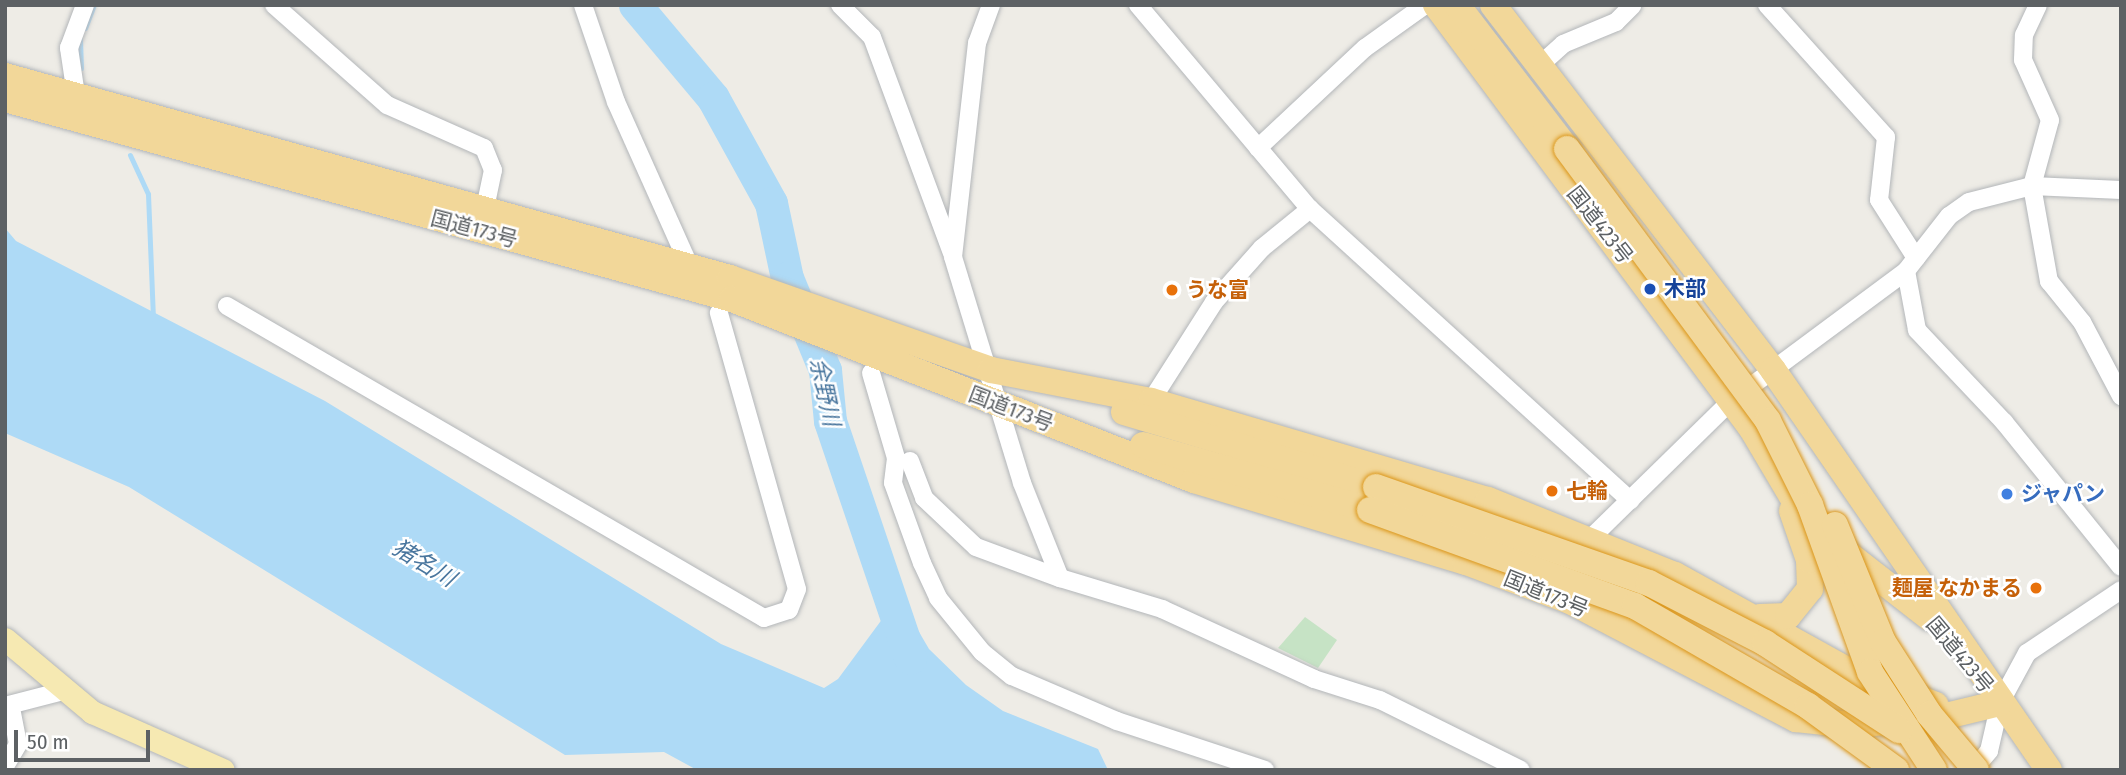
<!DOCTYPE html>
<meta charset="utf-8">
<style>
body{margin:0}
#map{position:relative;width:2126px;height:775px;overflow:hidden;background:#eeece6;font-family:"Fira Sans Condensed","Noto Sans JP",sans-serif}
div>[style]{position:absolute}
.green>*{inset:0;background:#c6e3c5}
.water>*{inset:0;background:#aedaf6}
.stream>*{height:5px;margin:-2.5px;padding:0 2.5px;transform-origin:2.5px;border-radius:2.5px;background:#aedaf6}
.river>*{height:33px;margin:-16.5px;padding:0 16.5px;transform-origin:16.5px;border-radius:16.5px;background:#aedaf6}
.roads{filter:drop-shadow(0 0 2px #b3b6b9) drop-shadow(0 0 2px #b3b6b9)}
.minor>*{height:18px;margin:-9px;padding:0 9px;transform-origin:9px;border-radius:9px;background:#fff}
.major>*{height:23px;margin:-11.5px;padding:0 11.5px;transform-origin:11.5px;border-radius:11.5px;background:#f6e9b2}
.highway>*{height:26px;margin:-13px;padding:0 13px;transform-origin:13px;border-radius:13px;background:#f2d799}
.bridges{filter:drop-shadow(0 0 2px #db9619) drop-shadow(0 0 2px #db9619)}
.highway-bridge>*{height:26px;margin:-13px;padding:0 13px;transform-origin:13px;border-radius:13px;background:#f2d799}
.dots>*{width:19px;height:19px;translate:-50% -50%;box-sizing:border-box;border:4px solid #fff;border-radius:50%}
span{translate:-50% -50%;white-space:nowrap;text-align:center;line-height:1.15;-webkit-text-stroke:5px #fff;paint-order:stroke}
.street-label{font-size:21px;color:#5d6164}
.transit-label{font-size:21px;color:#164399;font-weight:700}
.left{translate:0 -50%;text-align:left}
.food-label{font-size:21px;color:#c56008;font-weight:700}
.right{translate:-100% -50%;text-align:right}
.shop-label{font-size:21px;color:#366cbe;font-weight:700}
.water-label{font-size:23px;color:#49769e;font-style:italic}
.frame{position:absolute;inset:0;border:7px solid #5d6164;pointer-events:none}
.scale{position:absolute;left:14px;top:730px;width:136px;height:32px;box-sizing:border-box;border:4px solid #5d6164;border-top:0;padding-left:9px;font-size:21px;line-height:24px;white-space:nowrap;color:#5d6164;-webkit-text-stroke:5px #fff;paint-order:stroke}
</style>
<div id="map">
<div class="green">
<div style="clip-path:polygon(1305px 617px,1337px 640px,1318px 668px,1278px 648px)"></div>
</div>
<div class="water">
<div style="clip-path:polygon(5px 228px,16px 241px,325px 401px,721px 644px,824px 688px,838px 679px,883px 618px,908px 613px,929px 649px,966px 685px,1003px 711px,1098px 749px,1108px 770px,697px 770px,664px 752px,565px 755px,129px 487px,5px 433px)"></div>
</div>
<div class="stream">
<div style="left:85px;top:28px;width:25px;rotate:-69deg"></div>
<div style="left:80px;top:40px;width:28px;rotate:88deg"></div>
<div style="left:130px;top:155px;width:43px;rotate:65.2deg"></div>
<div style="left:148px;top:194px;width:125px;rotate:87.7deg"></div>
</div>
<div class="river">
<div style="left:635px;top:5px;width:121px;rotate:50deg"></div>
<div style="left:713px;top:98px;width:120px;rotate:61.1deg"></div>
<div style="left:771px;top:203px;width:77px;rotate:78deg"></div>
<div style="left:787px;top:278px;width:100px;rotate:67.6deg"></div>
<div style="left:825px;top:370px;width:51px;rotate:84.4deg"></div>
<div style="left:830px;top:421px;width:250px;rotate:71.3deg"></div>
</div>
<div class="roads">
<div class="minor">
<div style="left:274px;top:5px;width:151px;rotate:41.5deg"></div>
<div style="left:387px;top:105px;width:106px;rotate:23.9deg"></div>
<div style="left:484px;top:148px;width:24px;rotate:68deg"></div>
<div style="left:493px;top:170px;width:49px;rotate:101.8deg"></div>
<div style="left:583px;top:5px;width:102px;rotate:71.2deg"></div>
<div style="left:616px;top:102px;width:186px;rotate:65.9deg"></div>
<div style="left:840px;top:5px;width:45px;rotate:45deg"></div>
<div style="left:872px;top:37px;width:230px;rotate:69.7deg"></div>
<div style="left:991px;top:5px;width:40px;rotate:110.2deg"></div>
<div style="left:977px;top:43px;width:215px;rotate:96.4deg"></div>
<div style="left:953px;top:257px;width:236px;rotate:73deg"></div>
<div style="left:1022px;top:483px;width:102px;rotate:68.2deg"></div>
<div style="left:1060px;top:578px;width:107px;rotate:16.9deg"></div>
<div style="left:1162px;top:609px;width:167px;rotate:24.7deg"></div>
<div style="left:1314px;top:679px;width:69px;rotate:17.7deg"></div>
<div style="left:1380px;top:700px;width:157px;rotate:26.4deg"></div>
<div style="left:1138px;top:5px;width:267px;rotate:49.9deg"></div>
<div style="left:1310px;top:209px;width:433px;rotate:42.3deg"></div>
<div style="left:1767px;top:5px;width:178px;rotate:48deg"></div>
<div style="left:1886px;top:137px;width:63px;rotate:96.3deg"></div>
<div style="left:1879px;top:200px;width:69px;rotate:57.5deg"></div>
<div style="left:1540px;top:65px;width:31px;rotate:-42deg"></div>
<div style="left:1563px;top:44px;width:57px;rotate:-22.5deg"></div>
<div style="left:1616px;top:22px;width:23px;rotate:-45deg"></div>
<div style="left:76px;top:95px;width:48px;rotate:-98.5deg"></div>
<div style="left:69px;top:48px;width:46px;rotate:-69.6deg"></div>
<div style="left:1258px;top:148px;width:146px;rotate:-43.1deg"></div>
<div style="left:1365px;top:48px;width:74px;rotate:-35.6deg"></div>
<div style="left:2032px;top:186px;width:97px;rotate:79.9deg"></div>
<div style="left:2049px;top:281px;width:53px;rotate:51.2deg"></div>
<div style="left:2082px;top:322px;width:84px;rotate:62.2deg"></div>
<div style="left:2032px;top:186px;width:89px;rotate:2.6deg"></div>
<div style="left:1906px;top:271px;width:60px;rotate:79.4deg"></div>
<div style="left:1917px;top:330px;width:127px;rotate:46.6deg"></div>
<div style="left:2004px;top:422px;width:186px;rotate:51.1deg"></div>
<div style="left:227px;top:306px;width:621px;rotate:30.16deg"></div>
<div style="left:764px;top:618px;width:26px;rotate:-18deg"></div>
<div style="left:789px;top:610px;width:22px;rotate:-69deg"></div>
<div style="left:797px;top:589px;width:287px;rotate:-105.8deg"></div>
<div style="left:871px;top:373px;width:89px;rotate:73.6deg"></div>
<div style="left:896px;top:458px;width:25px;rotate:97deg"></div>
<div style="left:893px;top:483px;width:85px;rotate:70.1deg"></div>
<div style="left:922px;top:563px;width:38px;rotate:65deg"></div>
<div style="left:938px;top:598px;width:70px;rotate:50.8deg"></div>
<div style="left:982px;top:652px;width:38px;rotate:39deg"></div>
<div style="left:1012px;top:676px;width:114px;rotate:23.2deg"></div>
<div style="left:1117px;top:721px;width:156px;rotate:18.3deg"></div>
<div style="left:1151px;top:401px;width:117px;rotate:-57.5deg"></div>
<div style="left:1214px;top:302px;width:72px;rotate:-48.4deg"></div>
<div style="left:1262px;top:248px;width:62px;rotate:-39.1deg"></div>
<div style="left:910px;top:461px;width:40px;rotate:69deg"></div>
<div style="left:924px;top:498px;width:71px;rotate:43.3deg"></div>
<div style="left:976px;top:547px;width:90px;rotate:20.3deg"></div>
<div style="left:1591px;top:538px;width:196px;rotate:-44.4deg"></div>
<div style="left:1731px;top:401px;width:218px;rotate:-36.6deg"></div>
<div style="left:1906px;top:271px;width:70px;rotate:-52deg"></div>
<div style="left:1949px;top:216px;width:24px;rotate:-35deg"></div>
<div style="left:1969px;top:202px;width:65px;rotate:-14.3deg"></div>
<div style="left:2032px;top:186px;width:68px;rotate:-74.7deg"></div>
<div style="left:2050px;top:120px;width:66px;rotate:-114.2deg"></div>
<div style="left:2023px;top:60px;width:25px;rotate:-88deg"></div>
<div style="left:2024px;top:35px;width:33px;rotate:-65deg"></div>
<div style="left:5px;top:706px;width:60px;rotate:-14.5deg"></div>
<div style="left:5px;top:766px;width:26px;rotate:-59deg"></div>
<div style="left:18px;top:744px;width:38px;rotate:-101deg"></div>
<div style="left:1973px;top:770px;width:25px;rotate:-50deg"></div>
<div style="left:1989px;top:751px;width:49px;rotate:-77.1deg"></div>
<div style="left:2000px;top:703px;width:57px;rotate:-61.6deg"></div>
<div style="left:2027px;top:653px;width:113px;rotate:-33.8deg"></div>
</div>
<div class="major">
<div style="left:5px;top:639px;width:114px;rotate:40deg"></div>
<div style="left:92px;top:712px;width:143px;rotate:23.9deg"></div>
</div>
<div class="highway">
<div style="left:1436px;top:5px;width:529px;rotate:53.3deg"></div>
<div style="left:1752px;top:429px;width:108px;rotate:59.4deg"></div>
<div style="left:1807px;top:522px;width:156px;rotate:38deg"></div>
<div style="left:1457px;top:5px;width:181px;rotate:52.6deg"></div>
<div style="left:1493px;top:5px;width:460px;rotate:52.5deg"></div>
<div style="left:1773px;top:370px;width:486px;rotate:55.4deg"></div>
<div style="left:5px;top:76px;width:753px;rotate:15.57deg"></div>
<div style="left:730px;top:278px;width:277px;rotate:19.4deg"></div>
<div style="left:991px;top:370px;width:163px;rotate:11deg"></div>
<div style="left:1151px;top:401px;width:351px;rotate:16.4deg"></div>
<div style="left:1488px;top:500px;width:201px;rotate:21.9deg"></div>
<div style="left:1675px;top:575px;width:207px;rotate:28.9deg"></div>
<div style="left:1856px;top:675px;width:85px;rotate:20.6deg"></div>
<div style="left:5px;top:99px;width:754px;rotate:15.38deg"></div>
<div style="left:732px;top:299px;width:496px;rotate:21.4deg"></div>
<div style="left:1194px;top:480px;width:284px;rotate:16.8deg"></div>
<div style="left:1466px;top:562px;width:111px;rotate:20.6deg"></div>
<div style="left:1570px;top:601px;width:255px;rotate:27.6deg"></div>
<div style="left:1796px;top:719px;width:55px;rotate:6.2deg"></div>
<div style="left:1851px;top:725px;width:91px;rotate:-5deg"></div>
<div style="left:1942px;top:717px;width:60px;rotate:-13.6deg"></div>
<div style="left:1124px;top:412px;width:263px;rotate:16.6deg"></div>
<div style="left:1143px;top:445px;width:236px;rotate:16deg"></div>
<div style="left:1760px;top:617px;width:28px;rotate:-2deg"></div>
<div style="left:1788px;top:616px;width:35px;rotate:-51deg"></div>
<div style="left:1810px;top:589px;width:29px;rotate:-92deg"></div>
<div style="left:1809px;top:560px;width:52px;rotate:-109.1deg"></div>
</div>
</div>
<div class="bridges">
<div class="highway-bridge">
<div style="left:1567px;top:149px;width:338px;rotate:53.5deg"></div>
<div style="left:1768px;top:421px;width:94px;rotate:63.4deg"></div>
<div style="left:1810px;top:505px;width:177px;rotate:70.2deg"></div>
<div style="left:1870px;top:672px;width:117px;rotate:56.9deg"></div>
<div style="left:1376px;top:487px;width:289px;rotate:19.4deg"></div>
<div style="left:1649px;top:583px;width:131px;rotate:27.3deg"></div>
<div style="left:1765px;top:643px;width:160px;rotate:33deg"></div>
<div style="left:1370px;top:510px;width:282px;rotate:19.9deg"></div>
<div style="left:1635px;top:606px;width:200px;rotate:30deg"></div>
<div style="left:1808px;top:706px;width:109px;rotate:36deg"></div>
<div style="left:1835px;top:525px;width:126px;rotate:67.7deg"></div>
<div style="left:1883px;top:642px;width:85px;rotate:57.4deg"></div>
<div style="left:1929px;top:714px;width:73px;rotate:50deg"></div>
</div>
</div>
<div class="dots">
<div style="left:1650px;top:289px;background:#1a4fb4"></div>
<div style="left:1172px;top:290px;background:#e8710a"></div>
<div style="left:1552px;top:491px;background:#e8710a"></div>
<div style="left:2007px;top:494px;background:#3f7fe0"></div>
<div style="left:2036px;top:588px;background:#e8710a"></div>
</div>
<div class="street-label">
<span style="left:1600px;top:225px;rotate:52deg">国道423号</span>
<span style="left:474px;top:229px;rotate:15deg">国道173号</span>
<span style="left:1011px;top:409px;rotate:21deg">国道173号</span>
<span style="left:1546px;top:594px;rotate:22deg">国道173号</span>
<span style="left:1960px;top:655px;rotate:50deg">国道423号</span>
</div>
<div class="transit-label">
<span class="left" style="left:1664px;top:289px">木部</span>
</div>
<div class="food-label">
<span class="left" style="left:1186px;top:290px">うな富</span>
<span class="left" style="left:1566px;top:491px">七輪</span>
<span class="right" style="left:2022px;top:588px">麺屋 なかまる</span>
</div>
<div class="shop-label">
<span class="left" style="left:2021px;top:494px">ジャパン</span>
</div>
<div class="water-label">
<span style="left:825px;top:392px;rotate:78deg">余野川</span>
<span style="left:424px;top:563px;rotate:31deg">猪名川</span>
</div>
<div class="frame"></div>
<div class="scale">50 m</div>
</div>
